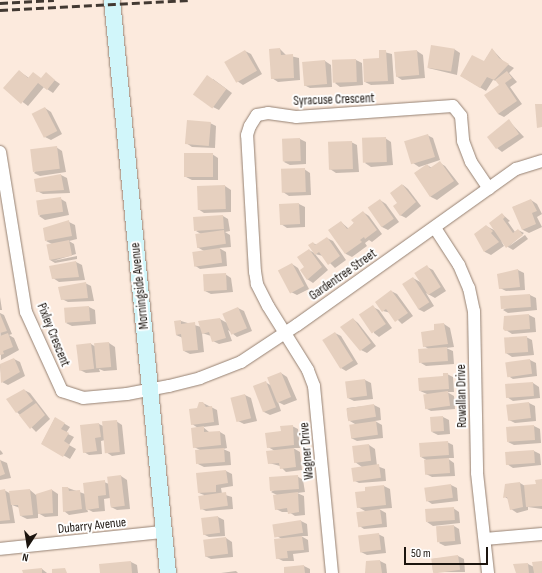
<!DOCTYPE html>
<style>
body{margin:0}
#map{position:relative;width:542px;height:573px;overflow:hidden;background:#fceadd;font-family:"Sofia Sans Condensed",sans-serif}
div>[style]{position:absolute}
.shadow>*{inset:0;background:#0003}
.building>*{inset:0;background:#e6d0bf;transform-origin:0 0}
.roads{filter:drop-shadow(0 0 1px #958172) drop-shadow(0 0 1px #958172)}
.street>*{height:12px;margin:-6px;padding:0 6px;transform-origin:6px;border-radius:6px;background:#fff}
.secondary>*{height:16px;margin:-8px;padding:0 8px;transform-origin:8px;border-radius:8px;background:#d1f6fa}
.rail>*{height:3px;margin-top:-1.5px;transform-origin:0;background:repeating-linear-gradient(90deg,#423932 0 8px,transparent 0 12px)}
span{translate:-50% -50%;white-space:nowrap;text-align:center;line-height:1.15;-webkit-text-stroke:4px #fff;paint-order:stroke}
.street-label{font-size:13px;color:#1c150f}
.north{position:absolute;left:8px;top:525px;width:40px;height:40px;-webkit-text-stroke:3px #fff;paint-order:stroke;rotate:192deg;font-size:11px;font-weight:700;line-height:16px;text-align:center;color:#1c150f}
.north::after{content:'';display:block;margin:auto;width:14px;height:18px;background:#1c150f;clip-path:polygon(50% 0,100% 100%,50% 72%,0 100%)}
.scale{position:absolute;left:404px;top:547px;width:84px;height:18px;box-sizing:border-box;border:2px solid #1c150f;border-top:0;padding-left:5px;font-size:12px;line-height:14px;white-space:nowrap;color:#1c150f;-webkit-text-stroke:3px #fff;paint-order:stroke}
</style>
<div id="map">
<div class="shadow">
<div style="clip-path:polygon(280px 49px,286px 55px,299px 58px,300px 80px,278px 82px,272px 78px,271px 50px)"></div>
<div style="clip-path:polygon(454px 49px,460px 53px,457px 75px,428px 68px)"></div>
<div style="clip-path:polygon(492px 49px,504px 62px,514px 68px,509px 73px,517px 82px,510px 87px,522px 104px,504px 117px,498px 114px,500px 85px,497px 81px,493px 80px,486px 91px,461px 76px,484px 62px)"></div>
<div style="clip-path:polygon(245px 51px,251px 54px,262px 74px,243px 85px,237px 81px)"></div>
<div style="clip-path:polygon(380px 51px,392px 54px,394px 84px,371px 85px,365px 82px,380px 59px)"></div>
<div style="clip-path:polygon(417px 51px,423px 55px,425px 78px,402px 80px,396px 76px,395px 53px)"></div>
<div style="clip-path:polygon(356px 60px,362px 63px,363px 85px,340px 87px,335px 83px)"></div>
<div style="clip-path:polygon(325px 61px,331px 65px,332px 87px,310px 88px,304px 85px)"></div>
<div style="clip-path:polygon(19px 71px,29px 78px,42px 79px,46px 74px,60px 84px,53px 93px,44px 87px,28px 106px,4px 88px)"></div>
<div style="clip-path:polygon(213px 79px,232px 93px,219px 110px,213px 107px)"></div>
<div style="clip-path:polygon(45px 108px,51px 112px,62px 134px,51px 140px,45px 137px)"></div>
<div style="clip-path:polygon(509px 121px,524px 137px,502px 152px,497px 148px)"></div>
<div style="clip-path:polygon(210px 123px,216px 126px,215px 148px,192px 147px,186px 143px)"></div>
<div style="clip-path:polygon(427px 135px,433px 138px,440px 160px,419px 167px,413px 163px)"></div>
<div style="clip-path:polygon(385px 138px,391px 142px,393px 165px,371px 167px,365px 163px)"></div>
<div style="clip-path:polygon(300px 139px,306px 142px,306px 164px,290px 165px,284px 162px)"></div>
<div style="clip-path:polygon(351px 142px,357px 145px,359px 172px,336px 173px,330px 169px)"></div>
<div style="clip-path:polygon(56px 147px,62px 151px,66px 172px,40px 176px,34px 173px)"></div>
<div style="clip-path:polygon(212px 154px,218px 158px,218px 180px,192px 180px,186px 177px)"></div>
<div style="clip-path:polygon(440px 163px,445px 166px,459px 184px,437px 200px,431px 197px,415px 173px,427px 165px,432px 168px)"></div>
<div style="clip-path:polygon(304px 169px,310px 173px,311px 195px,289px 196px,283px 192px)"></div>
<div style="clip-path:polygon(61px 175px,67px 178px,70px 193px,43px 194px,37px 191px)"></div>
<div style="clip-path:polygon(403px 185px,408px 189px,421px 206px,406px 218px,400px 215px,398px 203px)"></div>
<div style="clip-path:polygon(225px 186px,231px 190px,231px 212px,204px 213px,198px 209px)"></div>
<div style="clip-path:polygon(61px 199px,66px 202px,69px 215px,45px 220px,39px 216px)"></div>
<div style="clip-path:polygon(380px 200px,386px 204px,399px 222px,388px 230px,382px 227px)"></div>
<div style="clip-path:polygon(531px 200px,537px 204px,542px 214px,537px 217px,542px 227px,529px 233px,523px 230px,513px 207px)"></div>
<div style="clip-path:polygon(299px 204px,305px 207px,305px 227px,287px 228px,281px 224px)"></div>
<div style="clip-path:polygon(363px 212px,369px 216px,382px 234px,372px 242px,369px 240px,365px 243px,367px 246px,352px 257px,346px 254px,329px 230px,341px 222px,349px 229px)"></div>
<div style="clip-path:polygon(502px 214px,510px 221px,508px 222px,515px 232px,518px 230px,524px 233px,508px 247px,501px 241px,504px 246px,491px 255px,485px 252px,476px 234px,486px 226px,496px 231px)"></div>
<div style="clip-path:polygon(223px 216px,228px 219px,230px 231px,225px 232px,230px 235px,231px 247px,219px 248px,226px 252px,227px 266px,200px 269px,194px 265px,204px 251px,197px 247px,201px 234px,196px 231px)"></div>
<div style="clip-path:polygon(69px 222px,75px 225px,77px 239px,69px 241px,74px 244px,76px 254px,53px 261px,77px 256px,77px 259px,55px 263px,50px 260px,52px 244px,46px 241px)"></div>
<div style="clip-path:polygon(525px 235px,528px 239px,513px 250px,508px 247px)"></div>
<div style="clip-path:polygon(327px 238px,333px 241px,346px 260px,335px 268px,323px 256px,315px 254px,328px 270px,313px 283px,307px 279px,306px 267px,309px 250px,316px 254px,313px 243px,317px 245px)"></div>
<div style="clip-path:polygon(76px 262px,82px 265px,85px 280px,59px 282px,53px 278px)"></div>
<div style="clip-path:polygon(292px 264px,298px 268px,309px 289px,297px 295px,291px 292px)"></div>
<div style="clip-path:polygon(427px 267px,433px 270px,446px 291px,435px 298px,426px 293px,434px 306px,424px 312px,418px 309px,413px 278px,422px 283px)"></div>
<div style="clip-path:polygon(518px 270px,524px 273px,525px 290px,506px 291px,500px 288px)"></div>
<div style="clip-path:polygon(225px 274px,231px 278px,233px 292px,211px 294px,205px 291px)"></div>
<div style="clip-path:polygon(85px 283px,91px 286px,94px 301px,68px 302px,62px 299px)"></div>
<div style="clip-path:polygon(391px 291px,397px 294px,413px 316px,402px 324px,391px 313px,383px 311px)"></div>
<div style="clip-path:polygon(530px 295px,536px 298px,537px 310px,508px 313px,503px 310px)"></div>
<div style="clip-path:polygon(0 297px,2px 310px,0 310px)"></div>
<div style="clip-path:polygon(89px 307px,95px 310px,96px 324px,72px 326px,66px 323px)"></div>
<div style="clip-path:polygon(373px 307px,379px 310px,392px 328px,379px 337px,374px 333px)"></div>
<div style="clip-path:polygon(238px 308px,244px 311px,252px 331px,237px 337px,228px 330px,232px 341px,219px 344px,213px 341px,211px 336px,202px 333px,204px 352px,190px 354px,184px 351px,183px 338px,176px 335px,181px 321px,201px 327px,220px 319px,227px 323px)"></div>
<div style="clip-path:polygon(0 313px,4px 315px,12px 334px,9px 335px,14px 338px,19px 350px,1px 360px)"></div>
<div style="clip-path:polygon(529px 315px,535px 318px,536px 332px,512px 334px,506px 330px)"></div>
<div style="clip-path:polygon(353px 319px,358px 323px,376px 346px,367px 353px,361px 350px)"></div>
<div style="clip-path:polygon(444px 324px,450px 328px,454px 347px,446px 348px,453px 351px,454px 364px,426px 366px,421px 363px,430px 350px,424px 346px)"></div>
<div style="clip-path:polygon(335px 333px,341px 336px,358px 364px,346px 371px,341px 368px)"></div>
<div style="clip-path:polygon(526px 337px,532px 340px,534px 355px,512px 357px,506px 353px)"></div>
<div style="clip-path:polygon(109px 343px,115px 347px,117px 370px,104px 371px,99px 369px,100px 372px,86px 373px,80px 370px,78px 346px,91px 344px,96px 347px)"></div>
<div style="clip-path:polygon(14px 359px,20px 362px,25px 376px,8px 385px,2px 382px,0 365px)"></div>
<div style="clip-path:polygon(530px 360px,536px 363px,537px 376px,513px 379px,507px 375px)"></div>
<div style="clip-path:polygon(281px 373px,287px 377px,297px 400px,284px 405px,278px 402px,281px 411px,270px 415px,264px 412px,265px 382px,272px 386px)"></div>
<div style="clip-path:polygon(447px 374px,453px 377px,454px 392px,447px 392px,454px 396px,455px 409px,431px 411px,425px 408px,427px 394px,420px 391px)"></div>
<div style="clip-path:polygon(365px 380px,371px 383px,373px 399px,354px 401px,348px 398px,357px 381px)"></div>
<div style="clip-path:polygon(533px 383px,539px 387px,540px 398px,513px 401px,507px 397px)"></div>
<div style="clip-path:polygon(24px 390px,30px 393px,50px 419px,36px 432px,17px 412px)"></div>
<div style="clip-path:polygon(245px 395px,251px 398px,257px 421px,244px 424px,238px 421px)"></div>
<div style="clip-path:polygon(203px 403px,217px 410px,219px 425px,203px 427px,209px 432px,220px 432px,225px 435px,227px 448px,223px 449px,230px 452px,231px 465px,204px 467px,198px 464px,202px 451px,194px 447px,198px 428px,192px 424px,197px 409px)"></div>
<div style="clip-path:polygon(529px 403px,535px 406px,536px 421px,515px 423px,509px 420px)"></div>
<div style="clip-path:polygon(374px 405px,380px 408px,381px 420px,375px 421px,382px 425px,383px 438px,357px 441px,351px 438px,355px 424px,348px 420px,347px 408px)"></div>
<div style="clip-path:polygon(443px 417px,449px 420px,450px 434px,438px 435px,432px 432px)"></div>
<div style="clip-path:polygon(55px 418px,70px 427px,66px 433px,74px 437px,69px 445px,76px 449px,70px 459px,42px 443px)"></div>
<div style="clip-path:polygon(116px 421px,122px 425px,125px 454px,112px 456px,106px 452px,105px 440px,101px 441px,102px 454px,89px 455px,84px 452px,99px 424px,103px 426px)"></div>
<div style="clip-path:polygon(292px 426px,298px 429px,300px 448px,293px 448px,300px 452px,302px 470px,286px 472px,280px 466px,269px 463px,275px 451px,268px 447px)"></div>
<div style="clip-path:polygon(534px 426px,540px 429px,541px 443px,514px 445px,508px 442px)"></div>
<div style="clip-path:polygon(447px 442px,453px 445px,454px 458px,447px 458px,454px 463px,455px 476px,432px 477px,426px 474px,428px 461px,421px 457px)"></div>
<div style="clip-path:polygon(369px 445px,375px 449px,377px 466px,385px 469px,386px 481px,359px 483px,353px 480px,362px 467px,355px 462px,353px 447px)"></div>
<div style="clip-path:polygon(0 450px,2px 452px,3px 454px,0 455px)"></div>
<div style="clip-path:polygon(534px 451px,540px 454px,541px 465px,513px 468px,507px 464px)"></div>
<div style="clip-path:polygon(0 460px,7px 463px,11px 478px,0 480px)"></div>
<div style="clip-path:polygon(226px 471px,232px 474px,233px 486px,221px 488px,222px 494px,232px 497px,233px 509px,206px 511px,200px 508px,204px 495px,199px 493px)"></div>
<div style="clip-path:polygon(121px 476px,127px 480px,130px 509px,117px 510px,111px 507px,110px 498px,104px 499px,105px 511px,93px 512px,87px 509px,88px 512px,69px 515px,64px 511px,68px 488px,85px 494px,104px 482px,109px 484px)"></div>
<div style="clip-path:polygon(297px 476px,303px 480px,305px 492px,297px 493px,304px 496px,305px 515px,295px 516px,289px 512px,282px 512px,276px 509px,277px 495px,271px 492px)"></div>
<div style="clip-path:polygon(542px 480px,542px 509px,528px 507px,528px 510px,517px 513px,511px 509px,508px 499px,505px 497px,520px 483px,525px 486px,537px 485px)"></div>
<div style="clip-path:polygon(451px 485px,457px 488px,458px 501px,432px 504px,426px 500px)"></div>
<div style="clip-path:polygon(384px 486px,390px 489px,392px 508px,379px 509px,386px 513px,387px 527px,364px 529px,358px 525px,365px 511px,358px 507px,366px 492px,366px 488px)"></div>
<div style="clip-path:polygon(4px 490px,11px 494px,30px 490px,36px 495px,52px 490px,58px 494px,58px 516px,45px 517px,38px 513px,38px 518px,27px 519px,21px 516px,20px 508px,12px 505px,15px 523px,0 524px,0 491px)"></div>
<div style="clip-path:polygon(453px 508px,459px 512px,460px 523px,433px 526px,427px 522px)"></div>
<div style="clip-path:polygon(218px 517px,224px 520px,225px 536px,209px 537px,203px 534px)"></div>
<div style="clip-path:polygon(301px 521px,307px 524px,308px 536px,301px 536px,308px 540px,309px 552px,293px 554px,294px 561px,283px 561px,277px 558px,282px 539px,275px 535px)"></div>
<div style="clip-path:polygon(454px 526px,459px 529px,461px 544px,445px 546px,439px 543px)"></div>
<div style="clip-path:polygon(378px 534px,384px 537px,386px 553px,367px 555px,361px 552px)"></div>
<div style="clip-path:polygon(226px 538px,232px 542px,233px 557px,211px 559px,205px 556px)"></div>
<div style="clip-path:polygon(458px 556px,464px 559px,465px 572px,433px 572px,432px 559px)"></div>
<div style="clip-path:polygon(380px 561px,386px 564px,387px 573px,367px 573px,367px 562px)"></div>
<div style="clip-path:polygon(131px 562px,137px 565px,138px 573px,101px 573px)"></div>
<div style="clip-path:polygon(542px 562px,542px 573px,516px 573px,528px 564px,534px 567px)"></div>
<div style="clip-path:polygon(304px 566px,310px 569px,310px 573px,285px 573px)"></div>
<div style="clip-path:polygon(42px 569px,47px 573px,24px 573px)"></div>
<div style="clip-path:polygon(236px 571px,238px 573px,221px 573px)"></div>
</div>
<div class="building">
<div style="left:431px;top:45px;width:24px;height:23px;rotate:9deg"></div>
<div style="clip-path:polygon(280px 48px,281px 55px,293px 54px,294px 78px,271px 79px,269px 49px)"></div>
<div style="clip-path:polygon(492px 48px,499px 58px,509px 64px,494px 80px,487px 77px,480px 88px,460px 76px,472px 55px,484px 61px)"></div>
<div style="left:245px;top:50px;width:24px;height:24px;rotate:60deg"></div>
<div style="clip-path:polygon(379px 50px,386px 50px,388px 81px,364px 82px,363px 59px,379px 58px)"></div>
<div style="left:417px;top:50px;width:25px;height:23px;rotate:85deg"></div>
<div style="left:356px;top:59px;width:23px;height:24px;rotate:88deg"></div>
<div style="left:325px;top:60px;width:24px;height:23px;rotate:85deg"></div>
<div style="clip-path:polygon(19px 70px,28px 78px,33px 72px,41px 78px,46px 72px,55px 80px,47px 90px,38px 83px,21px 104px,3px 88px)"></div>
<div style="clip-path:polygon(507px 71px,512px 78px,505px 83px,517px 101px,498px 114px,484px 95px,499px 85px,495px 80px)"></div>
<div style="left:207px;top:75px;width:24px;height:24px;rotate:36deg"></div>
<div style="clip-path:polygon(535px 104px,542px 104px,542px 127px,537px 128px)"></div>
<div style="left:45px;top:107px;width:27px;height:15px;rotate:63deg"></div>
<div style="clip-path:polygon(509px 119px,519px 134px,496px 149px,487px 137px)"></div>
<div style="left:187px;top:120px;width:24px;height:24px;rotate:5deg"></div>
<div style="left:428px;top:134px;width:24px;height:25px;rotate:73deg"></div>
<div style="left:386px;top:137px;width:25px;height:24px;rotate:88deg"></div>
<div style="left:300px;top:138px;width:23px;height:18px;rotate:88deg"></div>
<div style="left:352px;top:141px;width:28px;height:24px;rotate:88deg"></div>
<div style="left:57px;top:146px;width:23px;height:27px;rotate:83deg"></div>
<div style="left:213px;top:153px;width:24px;height:29px;rotate:90deg"></div>
<div style="clip-path:polygon(440px 161px,454px 181px,430px 197px,414px 173px,427px 164px,430px 168px)"></div>
<div style="left:305px;top:168px;width:24px;height:24px;rotate:88deg"></div>
<div style="clip-path:polygon(61px 174px,64px 190px,36px 192px,34px 179px)"></div>
<div style="clip-path:polygon(402px 184px,416px 202px,400px 216px,393px 206px,397px 203px,390px 193px)"></div>
<div style="left:225px;top:185px;width:24px;height:28px;rotate:88deg"></div>
<div style="left:61px;top:197px;width:15px;height:25px;rotate:82deg"></div>
<div style="left:380px;top:199px;width:24px;height:15px;rotate:55deg"></div>
<div style="clip-path:polygon(531px 199px,537px 211px,532px 213px,536px 224px,522px 230px,512px 207px)"></div>
<div style="left:299px;top:203px;width:21px;height:20px;rotate:87deg"></div>
<div style="clip-path:polygon(363px 211px,377px 230px,365px 239px,364px 237px,360px 240px,362px 242px,345px 254px,328px 230px,341px 221px,347px 229px,354px 223px,351px 220px)"></div>
<div style="clip-path:polygon(502px 213px,505px 217px,503px 219px,513px 233px,518px 229px,523px 235px,506px 248px,489px 223px)"></div>
<div style="left:223px;top:215px;width:14px;height:30px;rotate:86deg"></div>
<div style="clip-path:polygon(69px 220px,72px 236px,45px 241px,43px 228px)"></div>
<div style="clip-path:polygon(486px 225px,493px 231px,491px 233px,499px 242px,484px 252px,474px 234px)"></div>
<div style="left:224px;top:230px;width:14px;height:29px;rotate:82deg"></div>
<div style="clip-path:polygon(327px 237px,340px 256px,328px 265px,319px 252px,315px 255px,308px 245px,313px 242px,315px 245px)"></div>
<div style="left:69px;top:240px;width:16px;height:23px;rotate:79deg"></div>
<div style="left:220px;top:248px;width:15px;height:28px;rotate:82deg"></div>
<div style="clip-path:polygon(309px 249px,322px 267px,307px 280px,300px 270px,304px 267px,297px 257px)"></div>
<div style="clip-path:polygon(76px 261px,79px 277px,52px 279px,49px 266px)"></div>
<div style="left:292px;top:263px;width:26px;height:16px;rotate:62deg"></div>
<div style="left:427px;top:265px;width:26px;height:15px;rotate:58deg"></div>
<div style="clip-path:polygon(518px 269px,520px 287px,499px 289px,497px 274px)"></div>
<div style="left:226px;top:273px;width:17px;height:23px;rotate:87deg"></div>
<div style="left:413px;top:277px;width:30px;height:13px;rotate:57deg"></div>
<div style="clip-path:polygon(86px 282px,88px 298px,61px 300px,58px 287px)"></div>
<div style="clip-path:polygon(391px 290px,408px 313px,395px 322px,386px 309px,382px 312px,375px 302px)"></div>
<div style="left:530px;top:294px;width:13px;height:30px;rotate:86deg"></div>
<div style="left:373px;top:305px;width:23px;height:17px;rotate:56deg"></div>
<div style="left:89px;top:306px;width:15px;height:25px;rotate:86deg"></div>
<div style="left:238px;top:307px;width:23px;height:17px;rotate:67deg"></div>
<div style="clip-path:polygon(0 314px,7px 331px,0 333px)"></div>
<div style="clip-path:polygon(529px 314px,530px 329px,505px 331px,503px 329px,504px 316px)"></div>
<div style="clip-path:polygon(220px 318px,226px 338px,212px 342px,209px 332px,202px 334px,198px 321px)"></div>
<div style="clip-path:polygon(353px 318px,371px 343px,360px 351px,340px 327px)"></div>
<div style="clip-path:polygon(181px 320px,181px 324px,195px 322px,198px 350px,183px 351px,181px 334px,176px 335px,174px 321px)"></div>
<div style="clip-path:polygon(444px 323px,448px 344px,423px 347px,421px 332px,434px 330px,434px 324px)"></div>
<div style="left:335px;top:332px;width:34px;height:15px;rotate:58deg"></div>
<div style="clip-path:polygon(8px 333px,13px 347px,3px 351px,4px 354px,0 355px,0 336px)"></div>
<div style="left:527px;top:336px;width:16px;height:23px;rotate:86deg"></div>
<div style="left:109px;top:342px;width:25px;height:15px;rotate:85deg"></div>
<div style="left:91px;top:343px;width:26px;height:15px;rotate:83deg"></div>
<div style="left:447px;top:347px;width:14px;height:29px;rotate:86deg"></div>
<div style="clip-path:polygon(14px 358px,20px 372px,1px 383px,0 364px)"></div>
<div style="left:530px;top:359px;width:15px;height:25px;rotate:82deg"></div>
<div style="left:281px;top:372px;width:27px;height:15px;rotate:68deg"></div>
<div style="clip-path:polygon(443px 373px,448px 373px,449px 389px,419px 391px,418px 378px,443px 376px)"></div>
<div style="left:365px;top:379px;width:17px;height:20px;rotate:83deg"></div>
<div style="left:266px;top:381px;width:28px;height:14px;rotate:69deg"></div>
<div style="left:533px;top:382px;width:14px;height:28px;rotate:86deg"></div>
<div style="clip-path:polygon(24px 389px,33px 401px,16px 413px,6px 399px)"></div>
<div style="left:448px;top:391px;width:15px;height:25px;rotate:82deg"></div>
<div style="left:245px;top:394px;width:25px;height:15px;rotate:76deg"></div>
<div style="clip-path:polygon(199px 402px,203px 402px,206px 407px,212px 406px,214px 422px,191px 425px,189px 409px,197px 408px)"></div>
<div style="left:529px;top:402px;width:16px;height:23px;rotate:83deg"></div>
<div style="clip-path:polygon(36px 403px,45px 415px,30px 429px,19px 415px)"></div>
<div style="left:374px;top:404px;width:13px;height:28px;rotate:81deg"></div>
<div style="left:443px;top:416px;width:15px;height:13px;rotate:86deg"></div>
<div style="clip-path:polygon(55px 417px,65px 423px,61px 429px,69px 433px,64px 441px,70px 445px,63px 457px,41px 444px)"></div>
<div style="left:117px;top:420px;width:32px;height:15px;rotate:85deg"></div>
<div style="left:376px;top:421px;width:14px;height:27px;rotate:82deg"></div>
<div style="clip-path:polygon(99px 423px,101px 437px,95px 438px,97px 451px,83px 453px,80px 425px)"></div>
<div style="clip-path:polygon(293px 425px,294px 445px,267px 448px,265px 433px,281px 431px,280px 426px)"></div>
<div style="left:534px;top:425px;width:15px;height:28px;rotate:86deg"></div>
<div style="clip-path:polygon(204px 426px,204px 432px,220px 431px,221px 445px,193px 448px,191px 428px)"></div>
<div style="left:448px;top:441px;width:14px;height:29px;rotate:86deg"></div>
<div style="left:369px;top:444px;width:17px;height:17px;rotate:83deg"></div>
<div style="left:224px;top:448px;width:14px;height:29px;rotate:86deg"></div>
<div style="clip-path:polygon(294px 448px,296px 467px,280px 469px,279px 463px,268px 464px,266px 451px)"></div>
<div style="left:534px;top:450px;width:13px;height:29px;rotate:86deg"></div>
<div style="left:449px;top:458px;width:15px;height:25px;rotate:86deg"></div>
<div style="clip-path:polygon(0 459px,5px 474px,0 476px)"></div>
<div style="left:379px;top:464px;width:14px;height:28px;rotate:82deg"></div>
<div style="clip-path:polygon(226px 470px,228px 483px,216px 485px,216px 492px,198px 493px,196px 473px)"></div>
<div style="left:121px;top:475px;width:31px;height:14px;rotate:83deg"></div>
<div style="left:298px;top:475px;width:14px;height:29px;rotate:86deg"></div>
<div style="clip-path:polygon(542px 479px,542px 506px,526px 507px,524px 485px,536px 484px,535px 480px)"></div>
<div style="clip-path:polygon(105px 480px,106px 495px,98px 496px,99px 508px,86px 510px,83px 483px)"></div>
<div style="clip-path:polygon(520px 482px,523px 507px,510px 510px,507px 497px,503px 498px,505px 484px)"></div>
<div style="left:451px;top:484px;width:14px;height:27px;rotate:82deg"></div>
<div style="clip-path:polygon(384px 485px,386px 505px,357px 508px,355px 492px,365px 491px,365px 487px)"></div>
<div style="clip-path:polygon(62px 487px,68px 487px,69px 491px,80px 490px,82px 509px,63px 512px)"></div>
<div style="clip-path:polygon(5px 489px,10px 520px,0 521px,0 490px)"></div>
<div style="clip-path:polygon(30px 489px,33px 515px,20px 516px,18px 505px,11px 505px,9px 491px)"></div>
<div style="clip-path:polygon(52px 489px,53px 513px,38px 514px,36px 494px)"></div>
<div style="left:226px;top:492px;width:14px;height:28px;rotate:82deg"></div>
<div style="clip-path:polygon(298px 492px,299px 512px,288px 514px,287px 508px,275px 510px,273px 495px)"></div>
<div style="left:454px;top:507px;width:13px;height:29px;rotate:86deg"></div>
<div style="left:380px;top:509px;width:15px;height:24px;rotate:82deg"></div>
<div style="left:218px;top:516px;width:17px;height:17px;rotate:83deg"></div>
<div style="left:301px;top:520px;width:13px;height:29px;rotate:81deg"></div>
<div style="left:454px;top:525px;width:16px;height:18px;rotate:86deg"></div>
<div style="left:379px;top:533px;width:17px;height:21px;rotate:83deg"></div>
<div style="clip-path:polygon(302px 536px,304px 550px,287px 551px,288px 558px,276px 559px,274px 539px)"></div>
<div style="left:226px;top:537px;width:17px;height:23px;rotate:83deg"></div>
<div style="left:458px;top:555px;width:15px;height:27px;rotate:82deg"></div>
<div style="clip-path:polygon(380px 560px,382px 573px,365px 573px,366px 561px)"></div>
<div style="clip-path:polygon(131px 561px,132px 573px,100px 573px,99px 564px)"></div>
<div style="clip-path:polygon(542px 561px,542px 573px,534px 573px,532px 562px)"></div>
<div style="clip-path:polygon(528px 563px,529px 573px,516px 573px,513px 564px)"></div>
<div style="clip-path:polygon(304px 565px,305px 573px,284px 573px,284px 567px)"></div>
<div style="clip-path:polygon(42px 568px,42px 573px,23px 573px,22px 570px)"></div>
<div style="clip-path:polygon(65px 568px,67px 573px,52px 573px,52px 569px)"></div>
</div>
<div class="roads">
<div class="street">
<div style="left:0;top:152px;width:162px;rotate:80.8deg"></div>
<div style="left:26px;top:312px;width:87px;rotate:65.5deg"></div>
<div style="left:62px;top:391px;width:22px;rotate:18deg"></div>
<div style="left:83px;top:398px;width:44px;rotate:-5.2deg"></div>
<div style="left:127px;top:394px;width:43px;rotate:-10.8deg"></div>
<div style="left:169px;top:386px;width:32px;rotate:-14deg"></div>
<div style="left:200px;top:378px;width:44px;rotate:-21.3deg"></div>
<div style="left:241px;top:362px;width:67px;rotate:-33.5deg"></div>
<div style="left:297px;top:325px;width:269px;rotate:-35.5deg"></div>
<div style="left:516px;top:169px;width:27px;rotate:-17deg"></div>
<div style="left:435px;top:228px;width:44px;rotate:57deg"></div>
<div style="left:459px;top:265px;width:25px;rotate:67deg"></div>
<div style="left:469px;top:288px;width:24px;rotate:78deg"></div>
<div style="left:474px;top:311px;width:162px;rotate:88.9deg"></div>
<div style="left:477px;top:473px;width:101px;rotate:83.7deg"></div>
<div style="left:485px;top:539px;width:57px;rotate:-5deg"></div>
<div style="left:0;top:549px;width:164px;rotate:-6deg"></div>
<div style="left:332px;top:573px;width:188px;rotate:-95.5deg"></div>
<div style="left:314px;top:386px;width:17px;rotate:-111deg"></div>
<div style="left:308px;top:370px;width:75px;rotate:-122deg"></div>
<div style="left:268px;top:306px;width:25px;rotate:-117deg"></div>
<div style="left:257px;top:284px;width:12px;rotate:-99deg"></div>
<div style="left:255px;top:272px;width:137px;rotate:-93.3deg"></div>
<div style="left:247px;top:135px;width:9px;rotate:-72deg"></div>
<div style="left:250px;top:126px;width:13px;rotate:-58deg"></div>
<div style="left:257px;top:115px;width:11px;rotate:-10deg"></div>
<div style="left:268px;top:113px;width:28px;rotate:8deg"></div>
<div style="left:296px;top:117px;width:157px;rotate:-4deg"></div>
<div style="left:453px;top:106px;width:13px;rotate:51deg"></div>
<div style="left:461px;top:116px;width:25px;rotate:85deg"></div>
<div style="left:463px;top:141px;width:22px;rotate:69deg"></div>
<div style="left:471px;top:162px;width:32px;rotate:56deg"></div>
</div>
<div class="secondary">
<div style="left:112px;top:0;width:576px;rotate:84.42deg"></div>
</div>
</div>
<div class="rail">
<div style="left:0;top:3px;width:54px;rotate:-3.2deg"></div>
<div style="left:0;top:10px;width:190px;rotate:-3deg"></div>
</div>
<div class="street-label">
<span style="left:334px;top:100px;rotate:-2deg">Syracuse Crescent</span>
<span style="left:343px;top:275px;rotate:-35deg">Gardentree Street</span>
<span style="left:140px;top:286px;rotate:-96deg">Morningside Avenue</span>
<span style="left:53px;top:335px;rotate:68deg">Pixley Crescent</span>
<span style="left:462px;top:396px;rotate:-91deg">Rowallan Drive</span>
<span style="left:307px;top:451px;rotate:-95deg">Wagner Drive</span>
<span style="left:92px;top:526px;rotate:-6deg">Dubarry Avenue</span>
</div>
<div class="north">N</div>
<div class="scale">50 m</div>
</div>
